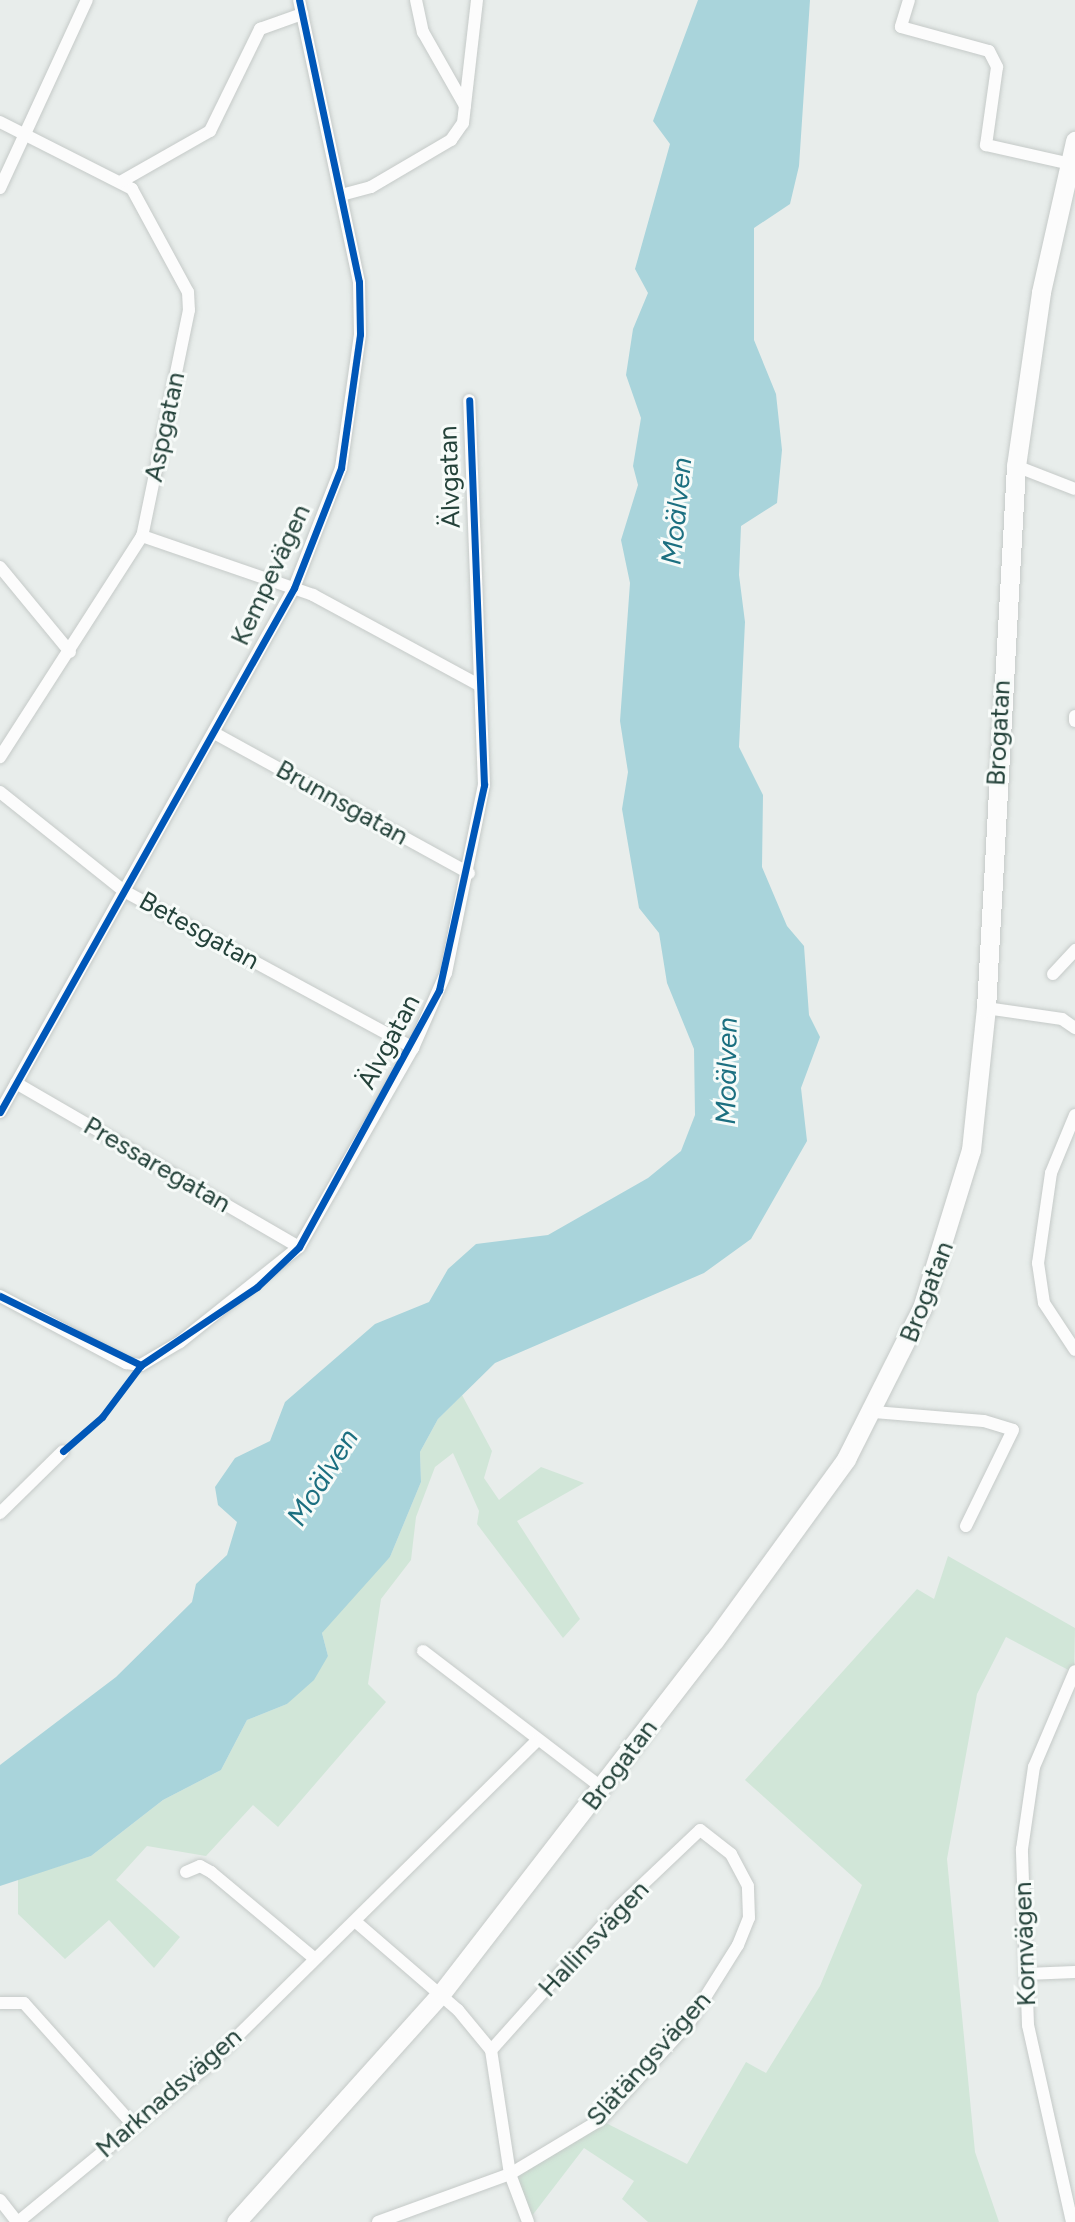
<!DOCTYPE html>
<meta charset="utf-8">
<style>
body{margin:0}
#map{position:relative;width:1075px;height:2222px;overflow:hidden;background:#e8edeb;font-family:Figtree,sans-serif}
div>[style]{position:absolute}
.green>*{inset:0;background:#d1e6d8}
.water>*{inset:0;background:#a9d4db}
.roads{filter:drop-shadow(0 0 2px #c5cac8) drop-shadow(0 0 2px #c5cac8)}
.street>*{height:12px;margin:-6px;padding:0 6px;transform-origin:6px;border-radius:6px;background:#fcfcfc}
.secondary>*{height:19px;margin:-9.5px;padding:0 9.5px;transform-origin:9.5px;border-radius:9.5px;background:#fcfcfc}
.cycleway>*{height:7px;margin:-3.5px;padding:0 3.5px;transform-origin:3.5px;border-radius:3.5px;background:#0057b8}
span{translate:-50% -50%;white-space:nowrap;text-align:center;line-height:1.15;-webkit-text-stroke:6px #f7fbf9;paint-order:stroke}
.street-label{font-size:26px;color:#24423a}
.water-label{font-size:28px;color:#1c6f80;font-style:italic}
</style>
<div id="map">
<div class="green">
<div style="clip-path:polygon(462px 1395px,492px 1451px,484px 1478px,499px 1500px,541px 1467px,584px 1483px,517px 1521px,580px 1619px,563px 1638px,477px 1524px,479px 1511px,453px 1453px,435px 1467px,416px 1517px,411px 1560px,381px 1599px,368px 1684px,386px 1702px,278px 1827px,253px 1805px,206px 1856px,147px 1846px,116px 1880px,180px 1937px,154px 1968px,109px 1920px,65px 1959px,18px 1914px,18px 1879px,91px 1856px,163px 1800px,221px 1770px,247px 1720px,287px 1704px,328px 1656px,322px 1633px,333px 1615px,390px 1557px,421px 1482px,420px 1452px,438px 1419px)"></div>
<div style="clip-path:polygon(948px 1556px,1075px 1628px,1074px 1673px,1006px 1637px,977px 1694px,947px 1859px,975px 2152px,999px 2222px,648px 2222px,622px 2199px,634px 2181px,584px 2148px,528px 2221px,510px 2174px,600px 2120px,687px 2164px,746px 2062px,766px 2073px,820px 1986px,862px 1885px,745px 1780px,917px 1589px,934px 1599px)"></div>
</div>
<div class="water">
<div style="clip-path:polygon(698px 0,810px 0,799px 166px,790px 204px,754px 228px,754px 340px,776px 394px,782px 450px,777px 503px,741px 526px,739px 575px,745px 622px,739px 747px,763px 795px,762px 867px,787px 926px,804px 946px,809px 1015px,820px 1037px,801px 1088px,807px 1141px,751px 1239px,704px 1273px,495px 1363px,438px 1419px,420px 1452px,421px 1482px,390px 1557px,322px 1633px,328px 1656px,314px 1680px,287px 1704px,247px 1720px,221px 1770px,163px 1800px,91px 1856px,0 1886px,0 1765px,116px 1677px,192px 1602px,196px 1584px,227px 1555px,237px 1522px,218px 1505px,215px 1487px,235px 1458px,270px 1441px,285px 1402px,375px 1324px,429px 1302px,448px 1269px,476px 1244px,548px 1235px,648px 1178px,681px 1151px,695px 1115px,694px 1049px,667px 983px,659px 933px,639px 908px,622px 809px,628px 772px,620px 721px,630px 583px,621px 540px,638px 485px,633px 466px,641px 418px,626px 375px,633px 329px,648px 293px,635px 269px,670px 144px,653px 121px)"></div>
</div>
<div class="roads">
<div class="street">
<div style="left:416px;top:0;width:33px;rotate:78deg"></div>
<div style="left:423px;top:32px;width:85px;rotate:60.4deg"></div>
<div style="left:909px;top:0;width:28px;rotate:107deg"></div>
<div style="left:901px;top:27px;width:91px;rotate:15.3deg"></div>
<div style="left:989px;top:51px;width:18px;rotate:63deg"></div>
<div style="left:997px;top:67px;width:79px;rotate:98deg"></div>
<div style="left:986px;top:145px;width:86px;rotate:12.7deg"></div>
<div style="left:0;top:122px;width:148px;rotate:26.9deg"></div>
<div style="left:132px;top:189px;width:117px;rotate:61.5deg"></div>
<div style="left:188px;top:292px;width:18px;rotate:87deg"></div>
<div style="left:189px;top:310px;width:231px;rotate:101.7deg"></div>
<div style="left:142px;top:536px;width:263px;rotate:122.7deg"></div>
<div style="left:122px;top:181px;width:101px;rotate:-29.6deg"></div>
<div style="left:210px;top:131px;width:114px;rotate:-63.9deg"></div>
<div style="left:260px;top:29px;width:45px;rotate:-19.7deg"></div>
<div style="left:0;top:188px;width:207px;rotate:-65.2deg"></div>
<div style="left:345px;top:194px;width:27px;rotate:-15deg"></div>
<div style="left:371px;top:187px;width:93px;rotate:-30.4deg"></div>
<div style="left:451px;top:140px;width:21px;rotate:-55deg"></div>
<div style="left:463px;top:123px;width:124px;rotate:-83.5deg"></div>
<div style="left:1016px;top:466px;width:63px;rotate:21.3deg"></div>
<div style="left:142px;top:536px;width:181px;rotate:19deg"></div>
<div style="left:313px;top:595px;width:187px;rotate:28.5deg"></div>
<div style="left:0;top:567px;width:110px;rotate:50.5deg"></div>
<div style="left:1075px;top:716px;width:5px;rotate:90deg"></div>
<div style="left:214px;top:733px;width:291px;rotate:28.8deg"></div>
<div style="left:0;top:792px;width:159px;rotate:38.6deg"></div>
<div style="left:124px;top:891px;width:329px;rotate:28.5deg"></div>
<div style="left:1053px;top:974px;width:33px;rotate:-47deg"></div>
<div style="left:986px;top:1008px;width:77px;rotate:8.2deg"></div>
<div style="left:1062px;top:1019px;width:16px;rotate:35deg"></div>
<div style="left:16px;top:1083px;width:327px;rotate:30.1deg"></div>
<div style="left:0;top:1112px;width:601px;rotate:-60.7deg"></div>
<div style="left:294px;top:588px;width:129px;rotate:-68.6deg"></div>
<div style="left:341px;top:468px;width:135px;rotate:-81.9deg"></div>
<div style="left:360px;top:334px;width:52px;rotate:-91.1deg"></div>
<div style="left:359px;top:282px;width:288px;rotate:-102deg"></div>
<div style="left:1075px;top:1115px;width:63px;rotate:112.5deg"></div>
<div style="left:1051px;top:1173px;width:91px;rotate:98.2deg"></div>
<div style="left:1038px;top:1263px;width:40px;rotate:81.5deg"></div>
<div style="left:1044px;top:1303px;width:56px;rotate:56.6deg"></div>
<div style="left:0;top:1296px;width:143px;rotate:28deg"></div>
<div style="left:126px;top:1363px;width:15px;rotate:8deg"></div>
<div style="left:141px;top:1365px;width:45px;rotate:-30.5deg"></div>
<div style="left:180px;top:1342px;width:152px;rotate:-38.6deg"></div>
<div style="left:299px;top:1247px;width:229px;rotate:-60.2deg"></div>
<div style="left:413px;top:1048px;width:82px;rotate:-66.3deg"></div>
<div style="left:446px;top:973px;width:192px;rotate:-78.6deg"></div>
<div style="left:484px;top:785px;width:385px;rotate:-92.2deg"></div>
<div style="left:874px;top:1412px;width:110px;rotate:4.7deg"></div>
<div style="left:984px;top:1421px;width:30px;rotate:17deg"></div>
<div style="left:1013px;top:1430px;width:107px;rotate:116.1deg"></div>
<div style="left:0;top:1513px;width:88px;rotate:-44.5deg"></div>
<div style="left:423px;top:1651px;width:225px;rotate:37.4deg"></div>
<div style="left:186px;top:1872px;width:15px;rotate:-23deg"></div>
<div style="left:200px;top:1866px;width:13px;rotate:29deg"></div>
<div style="left:211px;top:1872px;width:134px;rotate:39.9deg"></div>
<div style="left:356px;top:1922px;width:135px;rotate:40.8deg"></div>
<div style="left:458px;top:2010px;width:52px;rotate:50.5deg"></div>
<div style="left:491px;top:2050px;width:125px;rotate:81.3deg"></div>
<div style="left:510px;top:2174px;width:51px;rotate:69.4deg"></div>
<div style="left:1026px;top:1974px;width:49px;rotate:-2.3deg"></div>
<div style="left:0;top:2003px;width:24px"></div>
<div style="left:24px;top:2003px;width:165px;rotate:48.2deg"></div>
<div style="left:0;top:2200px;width:28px;rotate:52deg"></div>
<div style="left:18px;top:2222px;width:245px;rotate:-39.5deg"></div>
<div style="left:207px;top:2066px;width:462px;rotate:-44.6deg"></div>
<div style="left:378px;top:2222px;width:140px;rotate:-20deg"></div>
<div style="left:510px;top:2174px;width:105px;rotate:-31deg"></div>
<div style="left:600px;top:2120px;width:132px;rotate:-47.5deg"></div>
<div style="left:689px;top:2023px;width:92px;rotate:-57.9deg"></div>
<div style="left:738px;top:1945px;width:29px;rotate:-68deg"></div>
<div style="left:749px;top:1918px;width:32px;rotate:-92deg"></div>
<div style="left:748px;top:1886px;width:36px;rotate:-118deg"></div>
<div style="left:731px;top:1854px;width:39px;rotate:-142deg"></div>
<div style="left:700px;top:1830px;width:112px;rotate:136.5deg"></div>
<div style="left:619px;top:1907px;width:192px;rotate:131.8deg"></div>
<div style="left:1072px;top:2222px;width:202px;rotate:-102.6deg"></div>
<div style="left:1028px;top:2025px;width:176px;rotate:-92deg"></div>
<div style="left:1022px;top:1849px;width:83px;rotate:-81.7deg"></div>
<div style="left:1034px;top:1767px;width:104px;rotate:-66.9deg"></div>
</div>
<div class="secondary">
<div style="left:236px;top:2222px;width:305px;rotate:-48.1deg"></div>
<div style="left:440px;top:1995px;width:448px;rotate:-52.3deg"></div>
<div style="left:714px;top:1641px;width:225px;rotate:-54deg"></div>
<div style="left:846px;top:1459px;width:169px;rotate:-63.3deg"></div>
<div style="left:922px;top:1308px;width:165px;rotate:-72.8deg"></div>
<div style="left:971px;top:1150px;width:143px;rotate:-84deg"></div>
<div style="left:986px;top:1008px;width:543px;rotate:-86.83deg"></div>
<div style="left:1016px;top:466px;width:176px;rotate:-81.8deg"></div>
<div style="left:1041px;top:292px;width:155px;rotate:-77.3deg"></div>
</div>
</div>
<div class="cycleway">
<div style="left:0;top:1112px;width:601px;rotate:-60.7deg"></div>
<div style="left:294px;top:588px;width:129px;rotate:-68.6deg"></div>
<div style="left:341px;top:468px;width:135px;rotate:-81.9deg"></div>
<div style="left:360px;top:334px;width:52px;rotate:-91.1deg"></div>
<div style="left:359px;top:282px;width:288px;rotate:-102deg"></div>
<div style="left:0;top:1296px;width:157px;rotate:26.1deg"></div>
<div style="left:63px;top:1451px;width:52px;rotate:-41.1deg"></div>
<div style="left:102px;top:1417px;width:65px;rotate:-53.1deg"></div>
<div style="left:141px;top:1365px;width:140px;rotate:-33.9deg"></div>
<div style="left:257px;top:1287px;width:58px;rotate:-43.6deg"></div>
<div style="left:299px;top:1247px;width:293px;rotate:-61.4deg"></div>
<div style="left:439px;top:990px;width:210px;rotate:-77.6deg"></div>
<div style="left:484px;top:785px;width:385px;rotate:-92.2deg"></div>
</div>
<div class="street-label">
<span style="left:165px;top:427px;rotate:-78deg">Aspgatan</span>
<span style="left:450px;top:477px;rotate:-92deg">Älvgatan</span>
<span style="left:271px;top:575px;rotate:-65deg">Kempevägen</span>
<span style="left:999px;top:733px;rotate:-87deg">Brogatan</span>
<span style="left:342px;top:803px;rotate:29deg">Brunnsgatan</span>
<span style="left:199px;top:931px;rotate:29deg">Betesgatan</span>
<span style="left:389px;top:1042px;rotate:-62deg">Älvgatan</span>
<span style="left:157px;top:1165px;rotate:30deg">Pressaregatan</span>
<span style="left:927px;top:1292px;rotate:-69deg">Brogatan</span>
<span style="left:620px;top:1765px;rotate:-53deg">Brogatan</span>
<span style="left:594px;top:1939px;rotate:-47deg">Hallinsvägen</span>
<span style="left:1025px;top:1944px;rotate:-92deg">Kornvägen</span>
<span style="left:649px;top:2059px;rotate:-48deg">Slätängsvägen</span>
<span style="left:169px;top:2093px;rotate:-41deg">Marknadsvägen</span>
</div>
<div class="water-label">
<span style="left:676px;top:511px;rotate:-84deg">Moälven</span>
<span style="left:726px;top:1071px;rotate:-89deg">Moälven</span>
<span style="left:322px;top:1477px;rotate:-58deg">Moälven</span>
</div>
</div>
